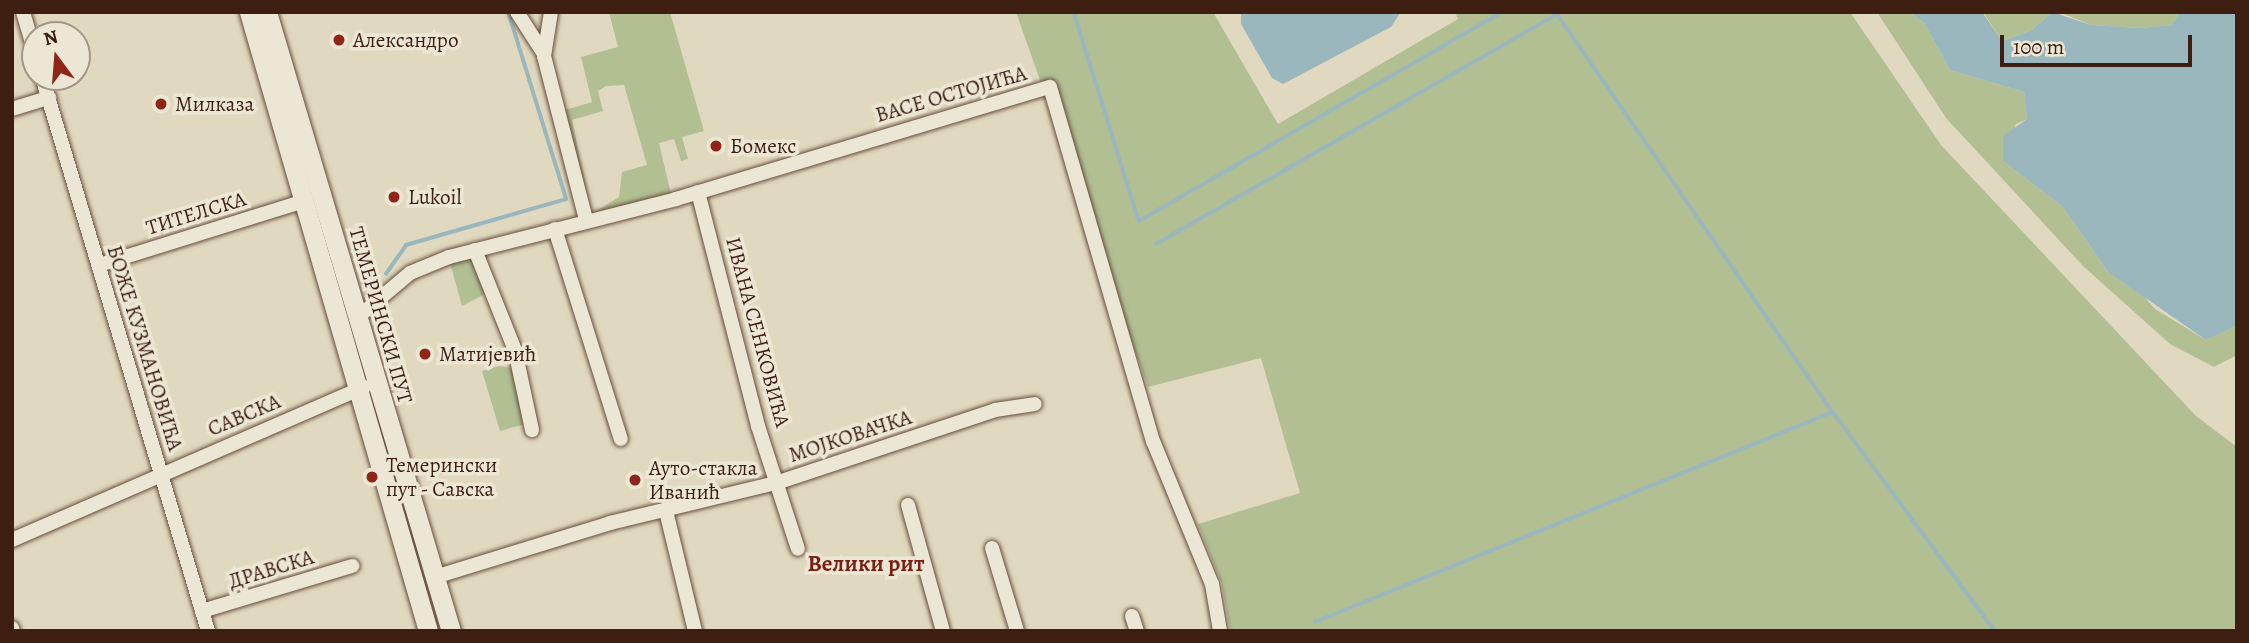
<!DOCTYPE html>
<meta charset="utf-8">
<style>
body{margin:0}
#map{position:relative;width:2249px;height:643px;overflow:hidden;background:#e1d9bf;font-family:Alegreya,serif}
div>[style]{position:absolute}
.green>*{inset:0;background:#b1bf93}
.water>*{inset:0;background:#9ab7bd}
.stream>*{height:3.5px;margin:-1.75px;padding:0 1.75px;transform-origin:1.75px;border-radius:1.75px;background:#9ab7bd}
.roads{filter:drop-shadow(0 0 2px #664d3c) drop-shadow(0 0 2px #664d3c)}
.street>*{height:14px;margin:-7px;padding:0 7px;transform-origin:7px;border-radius:7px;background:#ece6d5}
.secondary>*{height:19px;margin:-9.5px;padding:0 9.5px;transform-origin:9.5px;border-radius:9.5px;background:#ece6d5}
.dots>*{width:19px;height:19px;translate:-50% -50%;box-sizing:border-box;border:4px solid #ece6d5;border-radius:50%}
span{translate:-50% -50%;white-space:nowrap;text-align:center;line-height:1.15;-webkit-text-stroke:7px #ece6d5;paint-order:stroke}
.poi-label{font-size:21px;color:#3d1e11}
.left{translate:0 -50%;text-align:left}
.street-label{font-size:21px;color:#3d1e11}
.neighbourhood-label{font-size:23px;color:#7a1f14;font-weight:700}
.frame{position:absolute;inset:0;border:14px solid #3d1e11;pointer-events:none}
.north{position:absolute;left:21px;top:21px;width:70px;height:70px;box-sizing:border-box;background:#ece6d5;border:2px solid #a69687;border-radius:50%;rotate:344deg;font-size:19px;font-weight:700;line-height:28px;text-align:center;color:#3d1e11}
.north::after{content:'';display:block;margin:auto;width:24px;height:32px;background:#8f2418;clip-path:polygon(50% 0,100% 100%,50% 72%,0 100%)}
.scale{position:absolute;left:2000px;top:35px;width:192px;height:32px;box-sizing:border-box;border:4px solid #3d1e11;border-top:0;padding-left:9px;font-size:21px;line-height:24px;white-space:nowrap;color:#3d1e11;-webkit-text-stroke:5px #ece6d5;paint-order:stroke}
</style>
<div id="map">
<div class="green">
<div style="clip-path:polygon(609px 12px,670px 12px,704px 131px,682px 137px,688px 159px,681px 161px,674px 139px,659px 143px,671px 194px,595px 212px,619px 197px,622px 172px,647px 165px,624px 85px,606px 86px,598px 91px,603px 111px,572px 120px,588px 196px,565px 110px,592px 102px,581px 57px,618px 47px)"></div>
<div style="clip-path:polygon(1016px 12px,1213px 12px,1278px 124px,1458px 19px,1455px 12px,1850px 12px,1941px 145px,2196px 416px,2237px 447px,2237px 631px,1230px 631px,1222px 584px,1198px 524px,1300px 493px,1261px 358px,1148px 387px)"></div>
<div style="clip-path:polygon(1877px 12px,1910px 12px,1924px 23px,1950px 70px,2024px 92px,2027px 119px,2016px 124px,2003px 161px,2063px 207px,2108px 272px,2133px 284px,2155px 309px,2206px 340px,2237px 326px,2237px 355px,2214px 367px,2170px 344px,2083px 266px,1946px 118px)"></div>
<div style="clip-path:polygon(1983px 12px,2052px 12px,2032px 30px,2002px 41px)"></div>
<div style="clip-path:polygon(2059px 12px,2180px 12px,2172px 25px,2139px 28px,2091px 25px)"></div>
<div style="clip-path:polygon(470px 257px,489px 292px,462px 306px,450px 263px)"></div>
<div style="clip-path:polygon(499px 366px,514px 368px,525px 424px,500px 431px,482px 371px)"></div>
</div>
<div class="water">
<div style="clip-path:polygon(1241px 12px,1398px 12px,1399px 15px,1391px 27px,1283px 84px,1272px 78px,1241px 24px)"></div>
<div style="clip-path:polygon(1910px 12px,1982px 12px,2002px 41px,2032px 30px,2052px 12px,2091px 25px,2139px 28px,2172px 25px,2180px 12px,2237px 12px,2237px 326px,2206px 340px,2108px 272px,2063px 207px,2003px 161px,2003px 136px,2027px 119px,2024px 92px,1950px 70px,1924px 23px)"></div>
</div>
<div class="stream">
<div style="left:1074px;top:12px;width:219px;rotate:72.7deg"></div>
<div style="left:1139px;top:221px;width:420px;rotate:-29.9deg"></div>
<div style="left:1156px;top:244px;width:462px;rotate:-29.8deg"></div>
<div style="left:1557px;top:14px;width:484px;rotate:55.3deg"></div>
<div style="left:1833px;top:412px;width:272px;rotate:53.5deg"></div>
<div style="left:386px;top:274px;width:35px;rotate:-55deg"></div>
<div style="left:406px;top:245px;width:166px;rotate:-16deg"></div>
<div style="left:566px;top:199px;width:196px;rotate:-107.2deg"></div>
<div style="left:1315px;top:622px;width:559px;rotate:-22.07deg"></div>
</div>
<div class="roads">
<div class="street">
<div style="left:23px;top:12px;width:43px;rotate:73.7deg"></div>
<div style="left:517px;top:12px;width:50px;rotate:57.3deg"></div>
<div style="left:551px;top:12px;width:45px;rotate:99deg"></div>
<div style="left:544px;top:56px;width:169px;rotate:75.6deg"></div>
<div style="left:42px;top:77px;width:578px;rotate:73.32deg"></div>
<div style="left:12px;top:109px;width:39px;rotate:-17deg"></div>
<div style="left:698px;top:192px;width:242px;rotate:75.6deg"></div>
<div style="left:758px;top:426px;width:129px;rotate:72deg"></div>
<div style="left:555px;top:229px;width:220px;rotate:72.6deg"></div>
<div style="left:475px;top:250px;width:108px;rotate:68.2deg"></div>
<div style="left:515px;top:350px;width:82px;rotate:78deg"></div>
<div style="left:99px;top:265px;width:216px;rotate:-17.3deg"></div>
<div style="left:358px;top:317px;width:68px;rotate:-40.2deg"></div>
<div style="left:410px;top:273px;width:42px;rotate:-22.3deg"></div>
<div style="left:449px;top:257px;width:234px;rotate:-14.3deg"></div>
<div style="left:676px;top:199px;width:390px;rotate:-16.7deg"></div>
<div style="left:1050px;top:87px;width:369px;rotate:73.8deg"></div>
<div style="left:1153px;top:441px;width:155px;rotate:67.6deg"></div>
<div style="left:1212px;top:584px;width:48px;rotate:80.3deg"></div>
<div style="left:908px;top:505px;width:131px;rotate:74.5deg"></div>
<div style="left:666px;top:511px;width:123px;rotate:76.4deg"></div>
<div style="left:12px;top:540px;width:384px;rotate:-23.5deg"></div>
<div style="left:992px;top:548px;width:87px;rotate:73.2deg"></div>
<div style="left:435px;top:577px;width:183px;rotate:-17.1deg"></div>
<div style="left:610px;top:523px;width:174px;rotate:-13.6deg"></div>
<div style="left:779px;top:482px;width:228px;rotate:-18.4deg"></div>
<div style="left:995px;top:410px;width:40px;rotate:-8.5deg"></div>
<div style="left:202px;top:611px;width:157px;rotate:-16.7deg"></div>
<div style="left:1132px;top:616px;width:16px;rotate:72deg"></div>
<div style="left:12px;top:628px;width:3px;rotate:72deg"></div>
</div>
<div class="secondary">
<div style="left:249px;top:12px;width:644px;rotate:73.87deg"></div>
<div style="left:267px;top:12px;width:646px;rotate:73.45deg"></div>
</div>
</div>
<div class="dots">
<div style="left:339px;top:40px;background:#8f2418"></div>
<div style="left:161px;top:104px;background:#8f2418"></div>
<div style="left:716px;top:146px;background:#8f2418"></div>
<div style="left:394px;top:197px;background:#8f2418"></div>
<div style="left:425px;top:354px;background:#8f2418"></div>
<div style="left:372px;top:477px;background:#8f2418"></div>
<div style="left:635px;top:480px;background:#8f2418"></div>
</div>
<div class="poi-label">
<span class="left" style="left:353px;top:40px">Александро</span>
<span class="left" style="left:175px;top:104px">Милказа</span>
<span class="left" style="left:730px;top:146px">Бомекс</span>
<span class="left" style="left:408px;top:197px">Lukoil</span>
<span class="left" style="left:439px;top:354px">Матијевић</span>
<span class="left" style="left:386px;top:477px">Темерински<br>пут - Савска</span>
<span class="left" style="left:649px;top:480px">Ауто-стакла<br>Иванић</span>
</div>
<div class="street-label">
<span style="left:951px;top:94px;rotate:-16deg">ВАСЕ ОСТОЈИЋА</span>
<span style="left:196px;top:213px;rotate:-17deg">ТИТЕЛСКА</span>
<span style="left:381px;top:315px;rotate:74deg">ТЕМЕРИНСКИ ПУТ</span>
<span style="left:758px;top:332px;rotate:75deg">ИВАНА СЕНКОВИЋА</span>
<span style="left:145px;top:348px;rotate:73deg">БОЖЕ КУЗМАНОВИЋА</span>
<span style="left:244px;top:415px;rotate:-23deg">САВСКА</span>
<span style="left:850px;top:436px;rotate:-18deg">МОЈКОВАЧКА</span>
<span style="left:271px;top:569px;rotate:-17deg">ДРАВСКА</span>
</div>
<div class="neighbourhood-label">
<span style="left:866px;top:564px">Велики рит</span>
</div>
<div class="frame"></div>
<div class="north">N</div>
<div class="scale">100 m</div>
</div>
